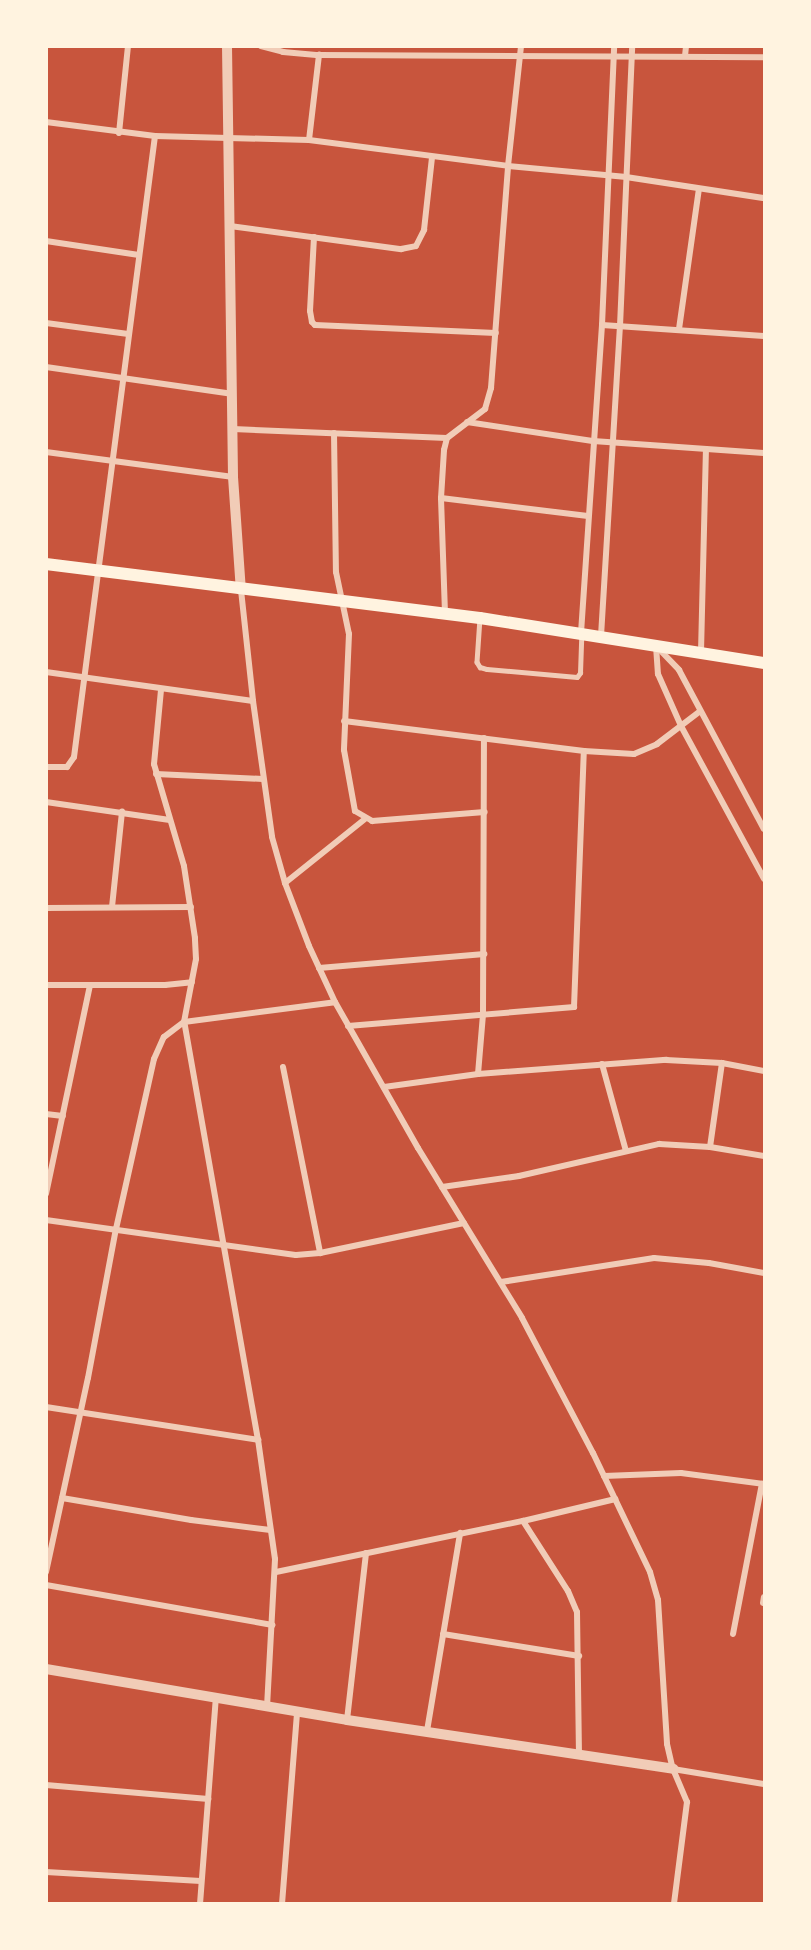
<!DOCTYPE html>
<style>
body{margin:0}
#map{position:relative;width:811px;height:1950px;overflow:hidden;background:#c8553d;font-family:Poppins,sans-serif}
div>[style]{position:absolute}
.service>*{height:4.5px;margin:-2.25px;padding:0 2.25px;transform-origin:2.25px;border-radius:2.25px;background:#f1ccb7}
.minor>*{height:6px;margin:-3px;padding:0 3px;transform-origin:3px;border-radius:3px;background:#f1ccb7}
.tertiary>*{height:10px;margin:-5px;padding:0 5px;transform-origin:5px;border-radius:5px;background:#f1ccb7}
.secondary>*{height:12px;margin:-6px;padding:0 6px;transform-origin:6px;border-radius:6px;background:#fff3e0}
span{translate:-50% -50%;white-space:nowrap;text-align:center;line-height:1.15;-webkit-text-stroke:4.5px #fff3e0;paint-order:stroke}
.frame{position:absolute;inset:0;border:48px solid #fff3e0;pointer-events:none}
</style>
<div id="map">
<div class="service">
<div style="left:480px;top:618px;width:44px;rotate:93.9deg"></div>
<div style="left:477px;top:662px;width:6px;rotate:59deg"></div>
<div style="left:480px;top:667px;width:7px;rotate:16deg"></div>
<div style="left:487px;top:669px;width:90px;rotate:5.1deg"></div>
<div style="left:577px;top:677px;width:5px;rotate:-53deg"></div>
<div style="left:580px;top:673px;width:37px;rotate:-88deg"></div>
</div>
<div class="minor">
<div style="left:261px;top:46px;width:23px;rotate:15deg"></div>
<div style="left:283px;top:52px;width:36px;rotate:5deg"></div>
<div style="left:319px;top:55px;width:445px;rotate:0.3deg"></div>
<div style="left:685px;top:56px;width:10px;rotate:-84deg"></div>
<div style="left:46px;top:122px;width:110px;rotate:7.3deg"></div>
<div style="left:155px;top:136px;width:154px;rotate:1.5deg"></div>
<div style="left:309px;top:140px;width:201px;rotate:7.4deg"></div>
<div style="left:508px;top:166px;width:119px;rotate:5.3deg"></div>
<div style="left:626px;top:177px;width:140px;rotate:8.7deg"></div>
<div style="left:119px;top:133px;width:87px;rotate:-84.1deg"></div>
<div style="left:309px;top:140px;width:86px;rotate:-83.3deg"></div>
<div style="left:230px;top:226px;width:173px;rotate:7.7deg"></div>
<div style="left:401px;top:249px;width:15px;rotate:-11deg"></div>
<div style="left:416px;top:246px;width:18px;rotate:-63deg"></div>
<div style="left:424px;top:230px;width:73px;rotate:-83.7deg"></div>
<div style="left:314px;top:237px;width:74px;rotate:93.1deg"></div>
<div style="left:310px;top:311px;width:11px;rotate:80deg"></div>
<div style="left:312px;top:322px;width:4px;rotate:45deg"></div>
<div style="left:315px;top:325px;width:181px;rotate:2.5deg"></div>
<div style="left:46px;top:241px;width:94px;rotate:8.6deg"></div>
<div style="left:46px;top:323px;width:83px;rotate:7.6deg"></div>
<div style="left:602px;top:325px;width:162px;rotate:3.9deg"></div>
<div style="left:679px;top:329px;width:141px;rotate:-81.9deg"></div>
<div style="left:46px;top:367px;width:189px;rotate:8.2deg"></div>
<div style="left:467px;top:422px;width:127px;rotate:8.6deg"></div>
<div style="left:593px;top:441px;width:171px;rotate:4deg"></div>
<div style="left:233px;top:429px;width:214px;rotate:2.4deg"></div>
<div style="left:334px;top:433px;width:139px;rotate:89.2deg"></div>
<div style="left:336px;top:572px;width:63px;rotate:78.2deg"></div>
<div style="left:349px;top:634px;width:116px;rotate:92.5deg"></div>
<div style="left:344px;top:750px;width:62px;rotate:79.8deg"></div>
<div style="left:355px;top:811px;width:20px;rotate:30deg"></div>
<div style="left:372px;top:821px;width:113px;rotate:-4.6deg"></div>
<div style="left:46px;top:452px;width:189px;rotate:7.6deg"></div>
<div style="left:441px;top:498px;width:148px;rotate:7deg"></div>
<div style="left:241px;top:590px;width:112px;rotate:83.8deg"></div>
<div style="left:253px;top:701px;width:137px;rotate:82deg"></div>
<div style="left:272px;top:837px;width:48px;rotate:74.2deg"></div>
<div style="left:285px;top:883px;width:67px;rotate:69.1deg"></div>
<div style="left:309px;top:946px;width:62px;rotate:65.1deg"></div>
<div style="left:335px;top:1002px;width:168px;rotate:60.4deg"></div>
<div style="left:418px;top:1148px;width:199px;rotate:58.5deg"></div>
<div style="left:522px;top:1318px;width:153px;rotate:62.3deg"></div>
<div style="left:593px;top:1453px;width:132px;rotate:64.4deg"></div>
<div style="left:650px;top:1572px;width:29px;rotate:74deg"></div>
<div style="left:658px;top:1600px;width:144px;rotate:86.4deg"></div>
<div style="left:667px;top:1744px;width:26px;rotate:77deg"></div>
<div style="left:673px;top:1769px;width:36px;rotate:67deg"></div>
<div style="left:687px;top:1802px;width:103px;rotate:97.3deg"></div>
<div style="left:445px;top:613px;width:115px;rotate:-92deg"></div>
<div style="left:441px;top:498px;width:48px;rotate:-86.4deg"></div>
<div style="left:444px;top:450px;width:12px;rotate:-76deg"></div>
<div style="left:447px;top:438px;width:48px;rotate:-37.3deg"></div>
<div style="left:485px;top:409px;width:22px;rotate:-74deg"></div>
<div style="left:491px;top:388px;width:223px;rotate:-85.6deg"></div>
<div style="left:508px;top:166px;width:121px;rotate:-83.8deg"></div>
<div style="left:581px;top:633px;width:309px;rotate:-86.1deg"></div>
<div style="left:602px;top:325px;width:279px;rotate:-87.5deg"></div>
<div style="left:601px;top:636px;width:311px;rotate:-86.5deg"></div>
<div style="left:620px;top:326px;width:280px;rotate:-87.5deg"></div>
<div style="left:656px;top:646px;width:28px;rotate:86deg"></div>
<div style="left:658px;top:674px;width:57px;rotate:66.1deg"></div>
<div style="left:681px;top:726px;width:174px;rotate:61.5deg"></div>
<div style="left:659px;top:649px;width:29px;rotate:46deg"></div>
<div style="left:679px;top:670px;width:180px;rotate:61.9deg"></div>
<div style="left:701px;top:652px;width:203px;rotate:-88.6deg"></div>
<div style="left:46px;top:672px;width:209px;rotate:8deg"></div>
<div style="left:344px;top:721px;width:242px;rotate:7.1deg"></div>
<div style="left:584px;top:751px;width:50px;rotate:3.4deg"></div>
<div style="left:634px;top:754px;width:25px;rotate:-23deg"></div>
<div style="left:657px;top:744px;width:53px;rotate:-37.3deg"></div>
<div style="left:46px;top:767px;width:21px"></div>
<div style="left:67px;top:767px;width:12px;rotate:-55deg"></div>
<div style="left:74px;top:757px;width:626px;rotate:-82.57deg"></div>
<div style="left:156px;top:774px;width:107px;rotate:2.7deg"></div>
<div style="left:46px;top:802px;width:125px;rotate:8.3deg"></div>
<div style="left:285px;top:883px;width:102px;rotate:-38.7deg"></div>
<div style="left:112px;top:907px;width:96px;rotate:-84deg"></div>
<div style="left:46px;top:908px;width:145px;rotate:-0.4deg"></div>
<div style="left:319px;top:968px;width:166px;rotate:-4.8deg"></div>
<div style="left:46px;top:985px;width:119px"></div>
<div style="left:165px;top:985px;width:27px;rotate:-6deg"></div>
<div style="left:348px;top:1026px;width:227px;rotate:-4.8deg"></div>
<div style="left:574px;top:1007px;width:256px;rotate:-87.8deg"></div>
<div style="left:602px;top:1064px;width:90px;rotate:74.6deg"></div>
<div style="left:283px;top:1067px;width:190px;rotate:78.7deg"></div>
<div style="left:478px;top:1074px;width:60px;rotate:-85.2deg"></div>
<div style="left:483px;top:1014px;width:276px;rotate:-89.8deg"></div>
<div style="left:384px;top:1087px;width:95px;rotate:-7.9deg"></div>
<div style="left:478px;top:1074px;width:189px;rotate:-4.3deg"></div>
<div style="left:666px;top:1060px;width:56px;rotate:3.1deg"></div>
<div style="left:722px;top:1063px;width:43px;rotate:10.8deg"></div>
<div style="left:46px;top:1114px;width:17px;rotate:7deg"></div>
<div style="left:710px;top:1147px;width:85px;rotate:-81.9deg"></div>
<div style="left:442px;top:1187px;width:78px;rotate:-8.1deg"></div>
<div style="left:519px;top:1176px;width:144px;rotate:-12.9deg"></div>
<div style="left:659px;top:1144px;width:51px;rotate:3.4deg"></div>
<div style="left:710px;top:1147px;width:55px;rotate:9.5deg"></div>
<div style="left:46px;top:1194px;width:213px;rotate:-78.1deg"></div>
<div style="left:46px;top:1220px;width:252px;rotate:8deg"></div>
<div style="left:296px;top:1255px;width:24px;rotate:-5deg"></div>
<div style="left:320px;top:1253px;width:147px;rotate:-11.8deg"></div>
<div style="left:501px;top:1282px;width:155px;rotate:-8.9deg"></div>
<div style="left:654px;top:1258px;width:55px;rotate:5.2deg"></div>
<div style="left:709px;top:1263px;width:56px;rotate:10.3deg"></div>
<div style="left:46px;top:1407px;width:215px;rotate:8.8deg"></div>
<div style="left:604px;top:1476px;width:77px;rotate:-2.2deg"></div>
<div style="left:681px;top:1473px;width:84px;rotate:7.5deg"></div>
<div style="left:62px;top:1498px;width:131px;rotate:9.7deg"></div>
<div style="left:191px;top:1520px;width:80px;rotate:7.2deg"></div>
<div style="left:523px;top:1521px;width:83px;rotate:57.3deg"></div>
<div style="left:568px;top:1591px;width:23px;rotate:67deg"></div>
<div style="left:577px;top:1612px;width:142px;rotate:89.2deg"></div>
<div style="left:46px;top:1572px;width:198px;rotate:-77.8deg"></div>
<div style="left:88px;top:1378px;width:152px;rotate:-79.4deg"></div>
<div style="left:116px;top:1229px;width:174px;rotate:-77.4deg"></div>
<div style="left:154px;top:1059px;width:24px;rotate:-66deg"></div>
<div style="left:164px;top:1037px;width:25px;rotate:-37deg"></div>
<div style="left:184px;top:1022px;width:64px;rotate:-79.2deg"></div>
<div style="left:196px;top:959px;width:21px;rotate:-93deg"></div>
<div style="left:195px;top:938px;width:73px;rotate:-98.7deg"></div>
<div style="left:184px;top:866px;width:106px;rotate:-106.4deg"></div>
<div style="left:154px;top:764px;width:74px;rotate:-84.6deg"></div>
<div style="left:276px;top:1572px;width:252px;rotate:-11.7deg"></div>
<div style="left:523px;top:1521px;width:95px;rotate:-13.4deg"></div>
<div style="left:46px;top:1585px;width:230px;rotate:10deg"></div>
<div style="left:763px;top:1603px;width:6px;rotate:-81deg"></div>
<div style="left:443px;top:1634px;width:138px;rotate:9.2deg"></div>
<div style="left:733px;top:1634px;width:153px;rotate:-79.1deg"></div>
<div style="left:267px;top:1707px;width:148px;rotate:-86.9deg"></div>
<div style="left:275px;top:1559px;width:120px;rotate:-98.1deg"></div>
<div style="left:258px;top:1440px;width:424px;rotate:-100deg"></div>
<div style="left:184px;top:1022px;width:152px;rotate:-7.5deg"></div>
<div style="left:347px;top:1720px;width:168px;rotate:-83.5deg"></div>
<div style="left:427px;top:1731px;width:201px;rotate:-80.5deg"></div>
<div style="left:673px;top:1769px;width:92px;rotate:9.4deg"></div>
<div style="left:46px;top:1785px;width:163px;rotate:4.9deg"></div>
<div style="left:46px;top:1872px;width:155px;rotate:3.3deg"></div>
<div style="left:200px;top:1904px;width:207px;rotate:-85.6deg"></div>
<div style="left:282px;top:1904px;width:193px;rotate:-85.5deg"></div>
</div>
<div class="tertiary">
<div style="left:227px;top:46px;width:431px;rotate:89.2deg"></div>
<div style="left:233px;top:477px;width:113px;rotate:86deg"></div>
<div style="left:46px;top:1669px;width:305px;rotate:9.6deg"></div>
<div style="left:347px;top:1720px;width:330px;rotate:8.5deg"></div>
</div>
<div class="secondary">
<div style="left:46px;top:564px;width:437px;rotate:7.1deg"></div>
<div style="left:480px;top:618px;width:288px;rotate:9deg"></div>
</div>
<div class="frame"></div>
</div>
